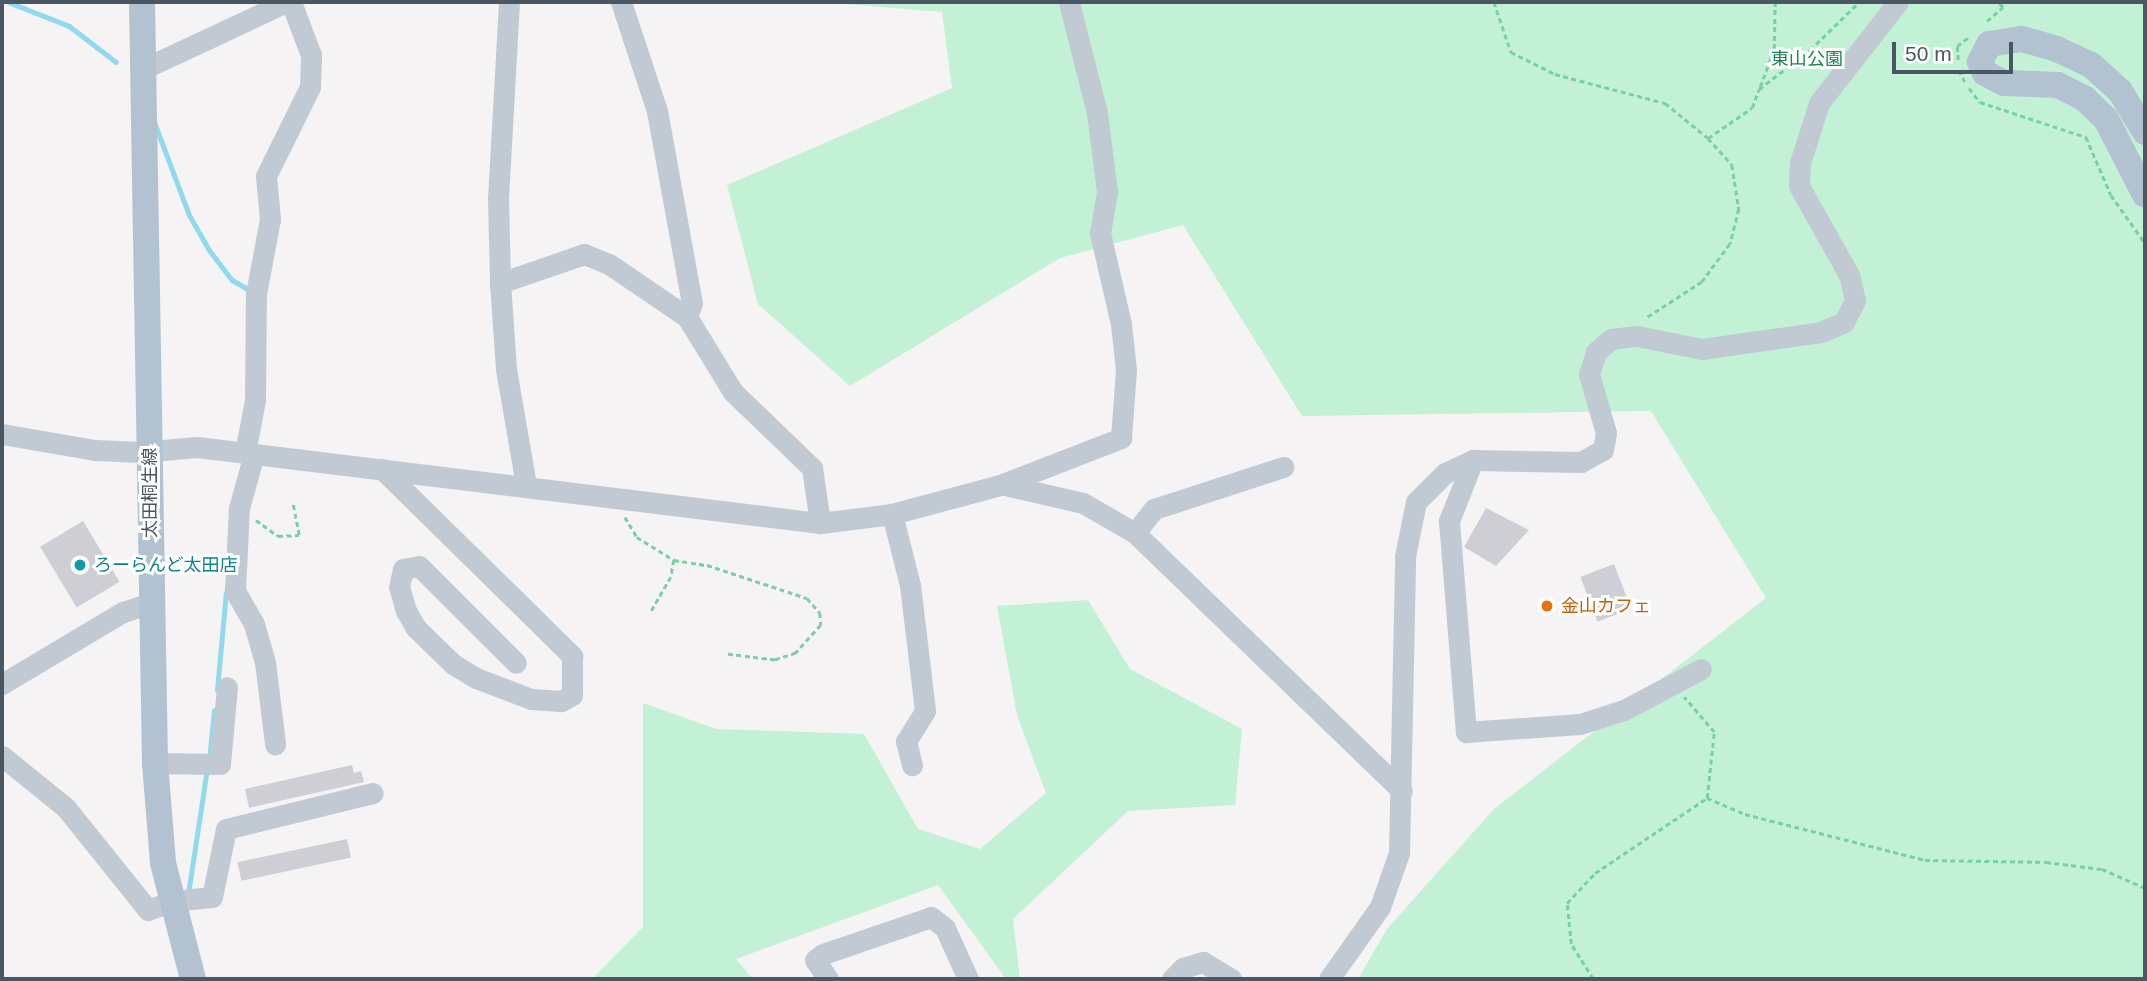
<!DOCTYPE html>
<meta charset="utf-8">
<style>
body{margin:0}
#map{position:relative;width:2147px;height:981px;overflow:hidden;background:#f5f3f3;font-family:Arial,"Noto Sans JP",sans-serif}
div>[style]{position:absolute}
.green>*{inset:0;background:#c3f1d5}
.stream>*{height:5px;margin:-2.5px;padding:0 2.5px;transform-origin:2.5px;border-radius:2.5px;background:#90daee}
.building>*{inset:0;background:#cdcfd5;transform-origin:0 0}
.path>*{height:2.5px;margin-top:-1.25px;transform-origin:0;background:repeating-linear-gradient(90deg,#7ad0a6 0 5px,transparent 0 8.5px)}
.minor>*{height:21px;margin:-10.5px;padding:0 10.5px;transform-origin:10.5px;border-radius:10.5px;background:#c1cad2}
.major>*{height:26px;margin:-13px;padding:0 13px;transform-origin:13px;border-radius:13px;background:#b3c2d1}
.dots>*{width:19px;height:19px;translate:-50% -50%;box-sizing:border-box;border:4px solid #fff;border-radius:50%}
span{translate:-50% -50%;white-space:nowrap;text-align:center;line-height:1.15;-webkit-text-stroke:6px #fff;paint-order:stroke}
.park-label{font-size:18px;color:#17864f}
.street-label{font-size:18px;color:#4a5661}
.culture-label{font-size:18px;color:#0d838f}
.left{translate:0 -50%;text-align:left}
.food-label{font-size:18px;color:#c56008}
.frame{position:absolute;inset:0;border:4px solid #4a5661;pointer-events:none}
.scale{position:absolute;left:1892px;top:42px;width:121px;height:32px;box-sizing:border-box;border:4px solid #4a5661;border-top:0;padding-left:9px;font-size:21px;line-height:24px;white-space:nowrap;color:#4a5661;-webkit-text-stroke:5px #fff;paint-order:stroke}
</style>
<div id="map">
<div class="green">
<div style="clip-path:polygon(820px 2px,2145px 2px,2145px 979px,1358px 979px,1387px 929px,1494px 809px,1766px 598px,1651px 411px,1302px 416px,1183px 225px,1060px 258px,850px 386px,758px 304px,727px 185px,952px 88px,942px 12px)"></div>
<div style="clip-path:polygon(1088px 600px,1130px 669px,1242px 729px,1235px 805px,1128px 811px,1013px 919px,1020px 979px,1006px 979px,938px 885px,736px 959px,753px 979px,592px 979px,643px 927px,643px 703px,716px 729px,864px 734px,918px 829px,980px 849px,1046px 793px,1017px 715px,997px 606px)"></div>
</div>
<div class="stream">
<div style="left:8px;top:2px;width:66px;rotate:21.5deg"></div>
<div style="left:69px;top:26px;width:59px;rotate:37.5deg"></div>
<div style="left:154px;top:122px;width:99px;rotate:69.4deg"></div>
<div style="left:189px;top:215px;width:40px;rotate:60.3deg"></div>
<div style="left:209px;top:250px;width:38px;rotate:53deg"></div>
<div style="left:232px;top:280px;width:22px;rotate:30deg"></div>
<div style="left:217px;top:690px;width:98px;rotate:-84.8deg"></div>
<div style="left:209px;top:760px;width:50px;rotate:-84.3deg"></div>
<div style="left:188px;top:894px;width:126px;rotate:-81.4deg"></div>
</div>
<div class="building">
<div style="clip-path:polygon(1486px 508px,1529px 530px,1496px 566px,1464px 547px)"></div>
<div style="left:83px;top:521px;width:71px;height:50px;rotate:59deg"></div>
<div style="left:1614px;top:564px;width:48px;height:36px;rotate:69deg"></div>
<div style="clip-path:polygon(352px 765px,354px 773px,361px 771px,364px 782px,249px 808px,245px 789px)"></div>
<div style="left:347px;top:839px;width:19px;height:112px;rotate:78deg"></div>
</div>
<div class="path">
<div style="left:1494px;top:2px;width:53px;rotate:71.2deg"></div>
<div style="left:1511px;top:52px;width:49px;rotate:26.6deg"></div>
<div style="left:1555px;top:74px;width:114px;rotate:14.8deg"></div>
<div style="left:1665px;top:103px;width:55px;rotate:39.1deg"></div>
<div style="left:1708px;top:138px;width:36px;rotate:48deg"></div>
<div style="left:1732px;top:165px;width:45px;rotate:81deg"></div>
<div style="left:1739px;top:209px;width:36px;rotate:104deg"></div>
<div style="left:1730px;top:244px;width:47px;rotate:126.4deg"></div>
<div style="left:1702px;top:282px;width:68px;rotate:147deg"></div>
<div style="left:1987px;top:21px;width:21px;rotate:-41deg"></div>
<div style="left:2003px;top:7px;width:8px;rotate:-140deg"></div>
<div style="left:1958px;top:60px;width:14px;rotate:-94deg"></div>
<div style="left:1957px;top:46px;width:15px;rotate:-37deg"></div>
<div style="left:1959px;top:70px;width:13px;rotate:63deg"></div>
<div style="left:1760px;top:87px;width:40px;rotate:-69.8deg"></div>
<div style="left:1774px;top:49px;width:47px;rotate:-88.8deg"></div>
<div style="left:1969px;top:88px;width:18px;rotate:52deg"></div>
<div style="left:1980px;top:102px;width:112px;rotate:18.3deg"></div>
<div style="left:2086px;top:137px;width:63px;rotate:66.7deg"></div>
<div style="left:2111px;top:195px;width:59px;rotate:54.7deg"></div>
<div style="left:1708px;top:138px;width:53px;rotate:-34.3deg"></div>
<div style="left:1752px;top:108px;width:20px;rotate:-70deg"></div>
<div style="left:1759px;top:89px;width:64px;rotate:-37.4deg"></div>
<div style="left:1810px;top:50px;width:69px;rotate:-44.4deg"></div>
<div style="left:625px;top:517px;width:23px;rotate:59deg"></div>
<div style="left:637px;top:537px;width:44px;rotate:31.9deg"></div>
<div style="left:674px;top:560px;width:17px;rotate:100deg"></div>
<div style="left:671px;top:577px;width:39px;rotate:120deg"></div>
<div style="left:256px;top:520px;width:27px;rotate:36deg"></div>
<div style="left:278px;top:536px;width:21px;rotate:-3deg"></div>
<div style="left:299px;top:535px;width:33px;rotate:-101deg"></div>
<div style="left:674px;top:560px;width:33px;rotate:9deg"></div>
<div style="left:707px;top:565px;width:105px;rotate:18.3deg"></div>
<div style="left:807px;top:598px;width:20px;rotate:49deg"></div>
<div style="left:820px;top:613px;width:12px;rotate:85deg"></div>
<div style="left:821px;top:625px;width:38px;rotate:132deg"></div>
<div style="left:796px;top:653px;width:22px;rotate:162deg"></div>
<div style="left:775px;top:660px;width:49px;rotate:-173deg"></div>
<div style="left:1707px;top:798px;width:41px;rotate:22.8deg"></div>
<div style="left:1745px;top:814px;width:186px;rotate:14.3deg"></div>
<div style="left:1925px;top:860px;width:121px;rotate:0.9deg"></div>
<div style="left:2046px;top:862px;width:56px;rotate:7.1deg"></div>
<div style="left:2102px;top:869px;width:47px;rotate:23.8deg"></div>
<div style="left:1593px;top:979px;width:41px;rotate:-122.2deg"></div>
<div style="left:1571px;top:944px;width:41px;rotate:-95.6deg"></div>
<div style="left:1567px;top:903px;width:41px;rotate:-47deg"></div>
<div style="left:1595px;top:873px;width:135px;rotate:-33.8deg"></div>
<div style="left:1707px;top:798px;width:66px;rotate:-83.9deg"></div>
<div style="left:1714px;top:732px;width:46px;rotate:-130.6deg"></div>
</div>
<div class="minor">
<div style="left:509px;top:2px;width:197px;rotate:93.2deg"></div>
<div style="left:498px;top:199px;width:84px;rotate:88.6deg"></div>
<div style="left:500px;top:283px;width:86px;rotate:86deg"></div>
<div style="left:506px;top:369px;width:118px;rotate:80.2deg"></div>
<div style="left:621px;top:2px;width:115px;rotate:71.7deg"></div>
<div style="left:657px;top:111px;width:195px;rotate:79.7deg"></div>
<div style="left:692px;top:303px;width:15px;rotate:110deg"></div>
<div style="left:687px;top:317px;width:88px;rotate:58.5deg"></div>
<div style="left:733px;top:392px;width:110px;rotate:43.9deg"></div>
<div style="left:812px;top:468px;width:56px;rotate:81.7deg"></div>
<div style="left:143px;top:69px;width:158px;rotate:-25.1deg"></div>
<div style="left:500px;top:283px;width:89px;rotate:-19deg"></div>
<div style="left:584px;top:254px;width:27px;rotate:22deg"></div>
<div style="left:609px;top:264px;width:94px;rotate:34.2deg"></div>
<div style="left:2px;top:434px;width:94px;rotate:9.8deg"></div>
<div style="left:95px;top:450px;width:46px;rotate:2.5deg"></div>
<div style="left:141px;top:452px;width:56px;rotate:-5.1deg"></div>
<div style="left:197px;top:447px;width:628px;rotate:6.96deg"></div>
<div style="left:820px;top:523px;width:73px;rotate:-7.1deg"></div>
<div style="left:892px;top:514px;width:112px;rotate:-15deg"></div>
<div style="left:1000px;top:485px;width:130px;rotate:-21.2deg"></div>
<div style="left:1121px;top:438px;width:68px;rotate:-85.8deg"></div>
<div style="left:1126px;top:370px;width:46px;rotate:-96.2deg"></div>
<div style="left:1121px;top:324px;width:93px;rotate:-103deg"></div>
<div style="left:1100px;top:233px;width:42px;rotate:-80.3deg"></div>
<div style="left:1107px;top:192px;width:80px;rotate:-97.2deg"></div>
<div style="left:1097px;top:113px;width:114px;rotate:-104.2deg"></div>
<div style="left:245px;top:453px;width:54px;rotate:-79.3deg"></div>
<div style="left:255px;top:400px;width:106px;rotate:-89.5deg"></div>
<div style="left:256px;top:294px;width:76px;rotate:-79.4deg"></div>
<div style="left:270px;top:219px;width:43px;rotate:-95.3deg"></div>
<div style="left:266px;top:176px;width:99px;rotate:-63.7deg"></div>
<div style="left:310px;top:87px;width:32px;rotate:-88deg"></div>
<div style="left:311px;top:55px;width:57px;rotate:-110.7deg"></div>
<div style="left:254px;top:454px;width:56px;rotate:105.5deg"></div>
<div style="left:239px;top:508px;width:83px;rotate:92.8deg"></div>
<div style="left:235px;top:591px;width:38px;rotate:60deg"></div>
<div style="left:254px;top:624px;width:40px;rotate:74deg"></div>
<div style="left:265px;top:662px;width:83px;rotate:83deg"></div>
<div style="left:1473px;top:460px;width:66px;rotate:111.5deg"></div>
<div style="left:1449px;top:521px;width:212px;rotate:85.4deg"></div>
<div style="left:1466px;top:732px;width:114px;rotate:-4deg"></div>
<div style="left:1580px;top:724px;width:46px;rotate:-17.7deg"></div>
<div style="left:1624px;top:710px;width:87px;rotate:-28deg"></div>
<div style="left:382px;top:469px;width:267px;rotate:44.5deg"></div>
<div style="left:572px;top:656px;width:39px;rotate:90deg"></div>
<div style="left:572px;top:695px;width:13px;rotate:151deg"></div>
<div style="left:561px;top:701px;width:30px;rotate:-176deg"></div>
<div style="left:531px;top:699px;width:59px;rotate:-159.1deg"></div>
<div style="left:476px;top:678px;width:27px;rotate:-149deg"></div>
<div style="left:453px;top:664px;width:52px;rotate:-135.8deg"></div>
<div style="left:416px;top:628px;width:20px;rotate:-120deg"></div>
<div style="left:406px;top:611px;width:25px;rotate:-106deg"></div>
<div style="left:399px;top:587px;width:18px;rotate:-77deg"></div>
<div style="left:403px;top:569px;width:16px;rotate:-11deg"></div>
<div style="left:419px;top:566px;width:137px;rotate:45deg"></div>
<div style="left:1005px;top:485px;width:80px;rotate:13deg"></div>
<div style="left:1083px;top:503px;width:60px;rotate:30deg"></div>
<div style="left:1135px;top:533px;width:371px;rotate:44deg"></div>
<div style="left:892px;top:514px;width:73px;rotate:75.8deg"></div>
<div style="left:910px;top:585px;width:127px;rotate:83.2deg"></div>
<div style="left:925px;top:711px;width:36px;rotate:122deg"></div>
<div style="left:906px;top:741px;width:25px;rotate:76deg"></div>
<div style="left:1135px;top:533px;width:31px;rotate:-52deg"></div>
<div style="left:1154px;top:509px;width:136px;rotate:-18deg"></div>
<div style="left:2px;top:684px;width:141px;rotate:-30.8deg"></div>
<div style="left:123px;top:612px;width:28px;rotate:-18deg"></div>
<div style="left:2px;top:756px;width:82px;rotate:39.1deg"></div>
<div style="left:66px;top:808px;width:131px;rotate:51.2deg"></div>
<div style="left:148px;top:910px;width:26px;rotate:-21deg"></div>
<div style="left:172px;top:901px;width:40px;rotate:-5.7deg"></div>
<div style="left:212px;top:897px;width:69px;rotate:-78.4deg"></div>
<div style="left:226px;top:829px;width:151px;rotate:-13.8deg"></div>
<div style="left:155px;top:763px;width:65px;rotate:0.9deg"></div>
<div style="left:220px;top:764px;width:77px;rotate:-84.8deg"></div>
<div style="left:828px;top:979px;width:23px;rotate:-124deg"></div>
<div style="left:815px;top:960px;width:10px;rotate:-37deg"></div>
<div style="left:823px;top:954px;width:114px;rotate:-18.9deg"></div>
<div style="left:931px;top:917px;width:18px;rotate:38deg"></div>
<div style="left:945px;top:928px;width:56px;rotate:65.7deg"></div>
<div style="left:1172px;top:979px;width:16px;rotate:-45deg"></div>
<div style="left:1183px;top:968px;width:21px;rotate:-17deg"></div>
<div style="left:1203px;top:962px;width:33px;rotate:31deg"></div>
<div style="left:1329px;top:979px;width:88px;rotate:-54.7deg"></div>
<div style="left:1380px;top:907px;width:57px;rotate:-70.6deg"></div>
<div style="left:1399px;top:853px;width:297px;rotate:-88.8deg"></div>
<div style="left:1405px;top:556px;width:55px;rotate:-78.5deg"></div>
<div style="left:1416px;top:502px;width:41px;rotate:-45deg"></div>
<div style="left:1445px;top:473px;width:31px;rotate:-25deg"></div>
<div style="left:1473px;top:460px;width:108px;rotate:1.1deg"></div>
<div style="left:1581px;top:462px;width:25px;rotate:-29deg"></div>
<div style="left:1603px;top:450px;width:17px;rotate:-80deg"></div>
<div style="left:1606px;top:433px;width:61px;rotate:-106.1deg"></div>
<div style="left:1589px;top:374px;width:23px;rotate:-72deg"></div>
<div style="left:1596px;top:352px;width:20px;rotate:-41deg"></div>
<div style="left:1611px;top:339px;width:26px;rotate:-7deg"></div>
<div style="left:1637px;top:336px;width:66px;rotate:11.3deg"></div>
<div style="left:1702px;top:349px;width:120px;rotate:-8.1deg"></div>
<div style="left:1821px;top:332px;width:25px;rotate:-23deg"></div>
<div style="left:1844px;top:322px;width:25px;rotate:-63deg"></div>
<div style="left:1855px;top:300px;width:26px;rotate:-103deg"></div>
<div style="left:1849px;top:275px;width:102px;rotate:-119.3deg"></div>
<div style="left:1799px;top:186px;width:23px;rotate:-88deg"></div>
<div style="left:1800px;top:163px;width:63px;rotate:-72.4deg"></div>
<div style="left:1819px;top:103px;width:128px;rotate:-52deg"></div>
</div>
<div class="major">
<div style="left:142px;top:2px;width:761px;rotate:89.02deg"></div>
<div style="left:155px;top:763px;width:100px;rotate:85.4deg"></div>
<div style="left:163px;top:863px;width:120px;rotate:75.5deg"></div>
<div style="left:2145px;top:132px;width:48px;rotate:-121.4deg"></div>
<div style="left:2120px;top:91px;width:39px;rotate:-138deg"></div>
<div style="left:2091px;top:65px;width:38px;rotate:-155deg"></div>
<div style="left:2057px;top:49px;width:37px;rotate:-164deg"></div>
<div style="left:2021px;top:39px;width:32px;rotate:171deg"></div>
<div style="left:1989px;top:44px;width:20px;rotate:117deg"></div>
<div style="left:1980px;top:62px;width:12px;rotate:66deg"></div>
<div style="left:1985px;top:73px;width:21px;rotate:28deg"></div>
<div style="left:2004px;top:83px;width:54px;rotate:2.1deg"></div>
<div style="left:2058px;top:85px;width:30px;rotate:27deg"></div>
<div style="left:2085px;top:99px;width:29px;rotate:44deg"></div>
<div style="left:2106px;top:119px;width:85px;rotate:62.8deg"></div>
</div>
<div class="dots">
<div style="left:80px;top:565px;background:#0f9aa8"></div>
<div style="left:1547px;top:606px;background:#e8710a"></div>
</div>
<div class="park-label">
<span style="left:1807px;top:59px">東山公園</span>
</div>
<div class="street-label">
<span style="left:150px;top:493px;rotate:-90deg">太田桐生線</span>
</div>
<div class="culture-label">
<span class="left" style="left:94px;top:565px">ろーらんど太田店</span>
</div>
<div class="food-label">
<span class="left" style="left:1561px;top:606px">金山カフェ</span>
</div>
<div class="frame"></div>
<div class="scale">50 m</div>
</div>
